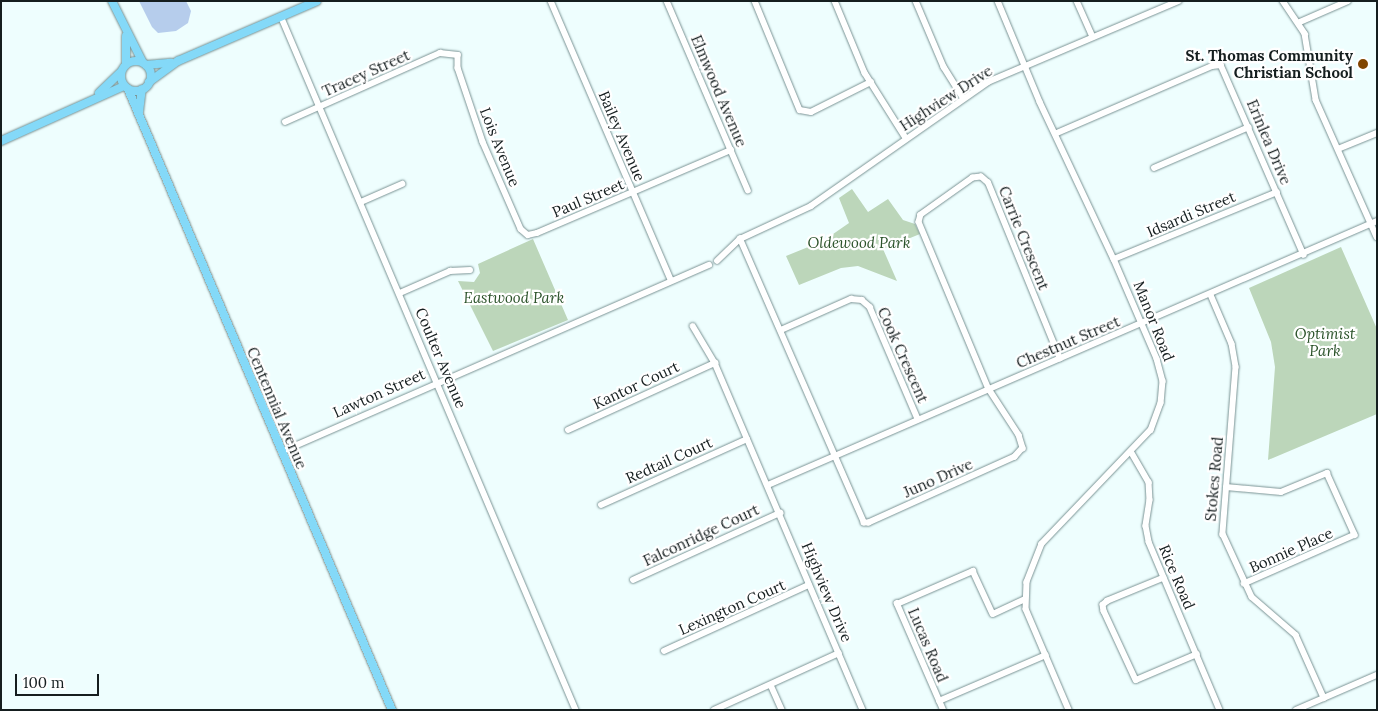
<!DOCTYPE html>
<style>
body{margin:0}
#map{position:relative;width:1378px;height:711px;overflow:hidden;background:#eefefe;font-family:Lora,serif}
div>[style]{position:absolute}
.green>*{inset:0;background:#bcd6ba}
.water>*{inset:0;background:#b6cdec}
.roads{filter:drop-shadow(0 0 1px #7a9394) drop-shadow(0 0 1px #7a9394)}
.minor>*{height:5.5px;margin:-2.75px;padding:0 2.75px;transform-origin:2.75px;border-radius:2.75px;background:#fff}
.major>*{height:8px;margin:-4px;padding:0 4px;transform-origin:4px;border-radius:4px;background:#84d9f8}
.major>.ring{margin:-4px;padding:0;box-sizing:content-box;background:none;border:8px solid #84d9f8;border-radius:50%}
.dots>*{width:14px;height:14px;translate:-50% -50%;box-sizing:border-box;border:2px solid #fff;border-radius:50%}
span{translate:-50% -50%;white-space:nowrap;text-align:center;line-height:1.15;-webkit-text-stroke:4.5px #fff;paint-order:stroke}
.poi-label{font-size:15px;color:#151e1f;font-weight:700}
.right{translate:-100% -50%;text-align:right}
.street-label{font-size:15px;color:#151e1f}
.park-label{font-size:15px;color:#2a5229;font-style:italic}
.frame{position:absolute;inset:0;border:2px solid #151e1f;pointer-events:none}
.scale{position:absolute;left:15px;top:674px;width:84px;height:22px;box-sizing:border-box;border:2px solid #151e1f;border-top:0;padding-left:6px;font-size:15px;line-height:18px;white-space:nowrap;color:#151e1f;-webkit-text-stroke:4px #fff;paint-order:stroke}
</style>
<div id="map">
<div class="green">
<div style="clip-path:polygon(852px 189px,868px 212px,888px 199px,903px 220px,915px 224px,920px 234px,883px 249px,897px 281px,858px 266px,841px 268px,799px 285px,786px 256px,823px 241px,849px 223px,839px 198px)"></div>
<div style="clip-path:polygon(533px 239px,568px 320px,493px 351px,458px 281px,474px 282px,480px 273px,478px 264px)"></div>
<div style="clip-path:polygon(1341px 247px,1377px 329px,1377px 414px,1268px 460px,1275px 367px,1271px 342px,1249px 288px)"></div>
</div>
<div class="water">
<div style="clip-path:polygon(139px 1px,186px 1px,191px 11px,188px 23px,176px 31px,158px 33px,152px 27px)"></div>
</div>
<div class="roads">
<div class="minor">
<div style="left:551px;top:1px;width:304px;rotate:66.7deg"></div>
<div style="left:667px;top:1px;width:206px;rotate:66.8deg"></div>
<div style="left:755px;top:1px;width:118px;rotate:67.6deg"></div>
<div style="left:800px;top:110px;width:11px;rotate:10deg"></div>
<div style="left:811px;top:112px;width:67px;rotate:-26.6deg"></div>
<div style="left:835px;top:1px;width:78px;rotate:67.4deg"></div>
<div style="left:865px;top:73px;width:77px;rotate:57.8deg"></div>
<div style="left:916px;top:1px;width:72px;rotate:67deg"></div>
<div style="left:944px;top:67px;width:36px;rotate:58deg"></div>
<div style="left:998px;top:1px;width:109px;rotate:67.4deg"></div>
<div style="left:1040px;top:102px;width:174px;rotate:64.8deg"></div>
<div style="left:1114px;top:259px;width:109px;rotate:66.7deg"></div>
<div style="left:1157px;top:359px;width:23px;rotate:75deg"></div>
<div style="left:1163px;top:381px;width:22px;rotate:95deg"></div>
<div style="left:1161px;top:403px;width:29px;rotate:110deg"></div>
<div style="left:1151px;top:430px;width:158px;rotate:133.7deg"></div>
<div style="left:1042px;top:544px;width:41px;rotate:111.5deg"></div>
<div style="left:1027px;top:582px;width:27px;rotate:92deg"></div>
<div style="left:1026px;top:609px;width:110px;rotate:66.9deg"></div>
<div style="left:1077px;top:1px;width:39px;rotate:66deg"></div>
<div style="left:1283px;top:1px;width:40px;rotate:56deg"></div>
<div style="left:1305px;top:34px;width:67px;rotate:80.5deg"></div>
<div style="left:1316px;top:100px;width:150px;rotate:66deg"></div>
<div style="left:281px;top:16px;width:754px;rotate:66.97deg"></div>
<div style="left:1300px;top:22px;width:52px;rotate:-23.6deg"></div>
<div style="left:285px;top:122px;width:170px;rotate:-24deg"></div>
<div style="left:440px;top:53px;width:18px;rotate:6deg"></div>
<div style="left:458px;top:55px;width:13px;rotate:90deg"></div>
<div style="left:458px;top:68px;width:78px;rotate:71.3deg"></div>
<div style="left:483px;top:142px;width:95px;rotate:66.4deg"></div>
<div style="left:521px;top:229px;width:9px;rotate:41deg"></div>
<div style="left:528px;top:235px;width:9px;rotate:-13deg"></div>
<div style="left:537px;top:233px;width:211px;rotate:-23.2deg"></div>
<div style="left:1057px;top:133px;width:169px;rotate:-23.4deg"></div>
<div style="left:1212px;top:66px;width:9px;rotate:-6deg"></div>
<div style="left:1221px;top:65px;width:207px;rotate:66.4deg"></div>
<div style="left:1338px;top:149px;width:42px;rotate:-22.3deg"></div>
<div style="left:1154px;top:168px;width:103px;rotate:-23.3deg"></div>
<div style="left:361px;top:202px;width:45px;rotate:-23.7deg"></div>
<div style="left:1114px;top:259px;width:176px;rotate:-22.3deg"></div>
<div style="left:717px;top:261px;width:32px;rotate:-44deg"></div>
<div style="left:400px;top:293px;width:55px;rotate:-23.7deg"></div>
<div style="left:450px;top:271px;width:20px;rotate:-3deg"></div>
<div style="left:1211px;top:295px;width:53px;rotate:66.8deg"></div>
<div style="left:1232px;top:344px;width:23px;rotate:80deg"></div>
<div style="left:1236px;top:367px;width:168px;rotate:94.5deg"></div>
<div style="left:1223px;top:534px;width:69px;rotate:65.3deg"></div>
<div style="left:1252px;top:597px;width:58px;rotate:40.8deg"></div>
<div style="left:1296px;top:635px;width:69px;rotate:66deg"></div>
<div style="left:693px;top:326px;width:43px;rotate:59.3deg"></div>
<div style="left:715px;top:363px;width:377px;rotate:66.9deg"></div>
<div style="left:781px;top:330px;width:77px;rotate:-23.9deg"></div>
<div style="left:851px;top:299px;width:11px;rotate:5deg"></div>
<div style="left:862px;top:300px;width:11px;rotate:41deg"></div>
<div style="left:870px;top:307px;width:122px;rotate:66.8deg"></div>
<div style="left:1060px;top:359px;width:190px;rotate:-112.2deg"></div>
<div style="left:988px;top:183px;width:9px;rotate:-139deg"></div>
<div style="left:981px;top:177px;width:8px;rotate:173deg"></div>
<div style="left:973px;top:178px;width:64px;rotate:144.6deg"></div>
<div style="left:921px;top:215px;width:7px;rotate:106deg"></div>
<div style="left:919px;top:222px;width:181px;rotate:67.3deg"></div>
<div style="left:989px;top:389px;width:55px;rotate:56.9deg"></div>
<div style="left:1019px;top:435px;width:14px;rotate:73deg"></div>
<div style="left:1023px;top:448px;width:12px;rotate:132deg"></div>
<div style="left:1015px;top:457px;width:160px;rotate:155.7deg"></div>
<div style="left:869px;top:523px;width:5px;rotate:180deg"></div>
<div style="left:864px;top:523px;width:310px;rotate:-113.6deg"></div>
<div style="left:740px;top:239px;width:78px;rotate:-24.9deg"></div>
<div style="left:811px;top:206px;width:216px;rotate:-35deg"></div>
<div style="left:988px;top:82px;width:207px;rotate:-23deg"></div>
<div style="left:568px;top:430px;width:162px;rotate:-24.5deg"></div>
<div style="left:281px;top:452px;width:467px;rotate:-23.6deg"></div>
<div style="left:1132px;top:453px;width:34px;rotate:60deg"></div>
<div style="left:1149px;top:482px;width:18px;rotate:87deg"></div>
<div style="left:1150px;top:500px;width:26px;rotate:99deg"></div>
<div style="left:1146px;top:526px;width:16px;rotate:79deg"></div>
<div style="left:1149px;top:542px;width:182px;rotate:67.1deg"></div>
<div style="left:768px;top:485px;width:664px;rotate:-23.44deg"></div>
<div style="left:1226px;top:487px;width:55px;rotate:5.2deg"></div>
<div style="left:1281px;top:492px;width:50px;rotate:-22.4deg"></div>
<div style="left:1327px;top:473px;width:68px;rotate:65.7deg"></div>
<div style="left:1355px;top:535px;width:121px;rotate:156.2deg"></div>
<div style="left:601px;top:505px;width:160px;rotate:-24.3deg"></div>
<div style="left:1164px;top:578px;width:61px;rotate:157.7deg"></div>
<div style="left:1108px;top:601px;width:6px;rotate:141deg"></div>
<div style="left:1103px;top:605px;width:6px;rotate:81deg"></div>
<div style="left:1104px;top:611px;width:76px;rotate:65.1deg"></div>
<div style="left:1136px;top:680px;width:66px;rotate:-23.1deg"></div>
<div style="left:633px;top:580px;width:162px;rotate:-24.5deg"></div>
<div style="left:664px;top:651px;width:159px;rotate:-24.5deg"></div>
<div style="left:771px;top:685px;width:27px;rotate:66deg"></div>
<div style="left:939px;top:701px;width:116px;rotate:-23.3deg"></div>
<div style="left:714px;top:710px;width:137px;rotate:-24.5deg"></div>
<div style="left:943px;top:710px;width:116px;rotate:-113.5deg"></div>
<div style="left:897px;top:604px;width:83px;rotate:-23.5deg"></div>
<div style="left:973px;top:571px;width:47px;rotate:65.1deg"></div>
<div style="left:993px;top:614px;width:35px;rotate:-25deg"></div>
<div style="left:1296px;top:710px;width:88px;rotate:-23.4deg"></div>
</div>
<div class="major">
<div style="left:112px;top:1px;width:69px;rotate:63.4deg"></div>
<div style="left:126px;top:36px;width:28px;rotate:90deg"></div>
<div class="ring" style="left:121px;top:61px;width:22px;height:22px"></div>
<div style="left:146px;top:65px;width:25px;rotate:-5deg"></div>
<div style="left:149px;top:82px;width:36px;rotate:-36deg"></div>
<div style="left:178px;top:61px;width:151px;rotate:-23.3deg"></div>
<div style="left:128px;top:89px;width:675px;rotate:66.97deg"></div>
<div style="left:99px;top:93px;width:30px;rotate:-44deg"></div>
<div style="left:139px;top:112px;width:23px;rotate:-83deg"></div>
<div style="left:1px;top:141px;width:135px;rotate:-24.1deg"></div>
</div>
</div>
<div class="dots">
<div style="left:1363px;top:64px;background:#814500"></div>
</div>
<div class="poi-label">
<span class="right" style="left:1353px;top:64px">St. Thomas Community<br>Christian School</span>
</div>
<div class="street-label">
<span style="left:366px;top:73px;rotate:-24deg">Tracey Street</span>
<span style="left:719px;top:91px;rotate:67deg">Elmwood Avenue</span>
<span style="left:946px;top:98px;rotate:-33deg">Highview Drive</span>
<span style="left:622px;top:136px;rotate:67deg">Bailey Avenue</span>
<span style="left:1269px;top:142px;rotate:67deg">Erinlea Drive</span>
<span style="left:500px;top:147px;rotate:68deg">Lois Avenue</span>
<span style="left:588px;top:198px;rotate:-23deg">Paul Street</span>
<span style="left:1191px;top:214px;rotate:-23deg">Idsardi Street</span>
<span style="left:1024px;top:238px;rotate:68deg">Carrie Crescent</span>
<span style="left:1154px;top:321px;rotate:68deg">Manor Road</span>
<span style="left:1068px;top:342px;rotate:-23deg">Chestnut Street</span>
<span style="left:903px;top:355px;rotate:66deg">Cook Crescent</span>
<span style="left:441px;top:358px;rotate:67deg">Coulter Avenue</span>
<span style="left:636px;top:385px;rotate:-25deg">Kantor Court</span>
<span style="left:379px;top:393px;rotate:-24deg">Lawton Street</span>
<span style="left:277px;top:408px;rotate:67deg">Centennial Avenue</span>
<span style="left:669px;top:460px;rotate:-24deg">Redtail Court</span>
<span style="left:938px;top:478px;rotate:-24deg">Juno Drive</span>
<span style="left:1214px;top:479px;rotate:-85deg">Stokes Road</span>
<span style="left:701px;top:535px;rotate:-25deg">Falconridge Court</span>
<span style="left:1291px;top:550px;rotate:-24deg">Bonnie Place</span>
<span style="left:1177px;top:577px;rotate:67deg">Rice Road</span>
<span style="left:827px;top:592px;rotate:67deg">Highview Drive</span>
<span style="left:732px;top:607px;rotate:-24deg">Lexington Court</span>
<span style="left:928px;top:645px;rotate:67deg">Lucas Road</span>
</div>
<div class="park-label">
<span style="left:859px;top:243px">Oldewood Park</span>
<span style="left:514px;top:298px">Eastwood Park</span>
<span style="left:1325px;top:342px">Optimist<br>Park</span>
</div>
<div class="frame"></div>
<div class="scale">100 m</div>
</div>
